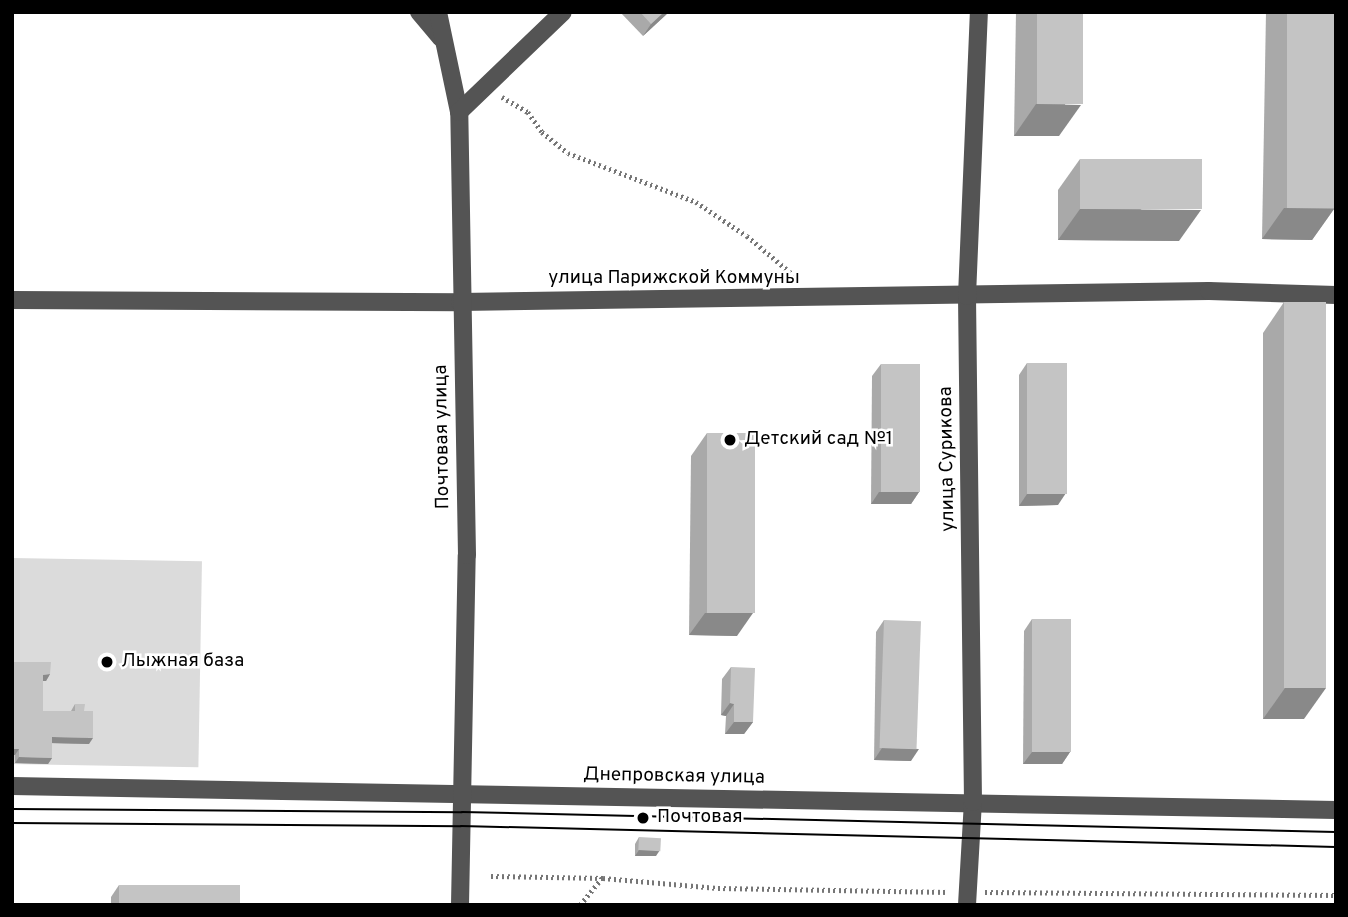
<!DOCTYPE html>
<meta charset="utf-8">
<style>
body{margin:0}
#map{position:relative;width:1348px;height:917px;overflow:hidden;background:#fff;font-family:Overpass,sans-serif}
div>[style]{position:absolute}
.green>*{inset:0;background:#dbdbdb;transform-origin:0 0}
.path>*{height:4.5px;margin-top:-2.25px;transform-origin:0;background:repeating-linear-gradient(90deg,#767676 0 2px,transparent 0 5.5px)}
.minor>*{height:18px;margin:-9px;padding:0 9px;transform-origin:9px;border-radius:9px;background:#545454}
.tram>*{height:2px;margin:-1px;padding:0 1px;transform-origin:1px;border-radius:1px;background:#000}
.wall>*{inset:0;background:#a9a9a9}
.shaded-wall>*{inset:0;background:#898989}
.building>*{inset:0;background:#c4c4c4;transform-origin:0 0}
.dots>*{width:19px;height:19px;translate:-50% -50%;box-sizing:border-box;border:4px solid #fff;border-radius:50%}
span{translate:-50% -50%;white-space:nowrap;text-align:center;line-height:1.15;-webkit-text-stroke:5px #fff;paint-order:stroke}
.street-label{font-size:19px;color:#000}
.poi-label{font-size:19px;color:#000}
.left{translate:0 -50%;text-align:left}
.frame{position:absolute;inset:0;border:14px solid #000;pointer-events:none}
</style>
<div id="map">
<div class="green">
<div style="left:12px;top:558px;width:190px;height:206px;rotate:1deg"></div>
</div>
<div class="path">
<div style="left:502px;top:97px;width:30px;rotate:30deg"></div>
<div style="left:528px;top:112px;width:24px;rotate:55deg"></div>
<div style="left:542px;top:132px;width:33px;rotate:39deg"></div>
<div style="left:568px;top:153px;width:137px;rotate:20.9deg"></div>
<div style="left:696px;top:202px;width:61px;rotate:33.7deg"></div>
<div style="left:747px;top:236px;width:65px;rotate:40deg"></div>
<div style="left:491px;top:876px;width:112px;rotate:1deg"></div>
<div style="left:603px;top:878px;width:115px;rotate:5deg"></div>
<div style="left:718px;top:888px;width:230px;rotate:1deg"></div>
<div style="left:985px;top:892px;width:351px;rotate:0.5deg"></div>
<div style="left:580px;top:905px;width:35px;rotate:-51deg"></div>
</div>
<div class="minor">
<div style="left:419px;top:12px;width:34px;rotate:50deg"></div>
<div style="left:438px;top:12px;width:102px;rotate:78.1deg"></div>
<div style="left:12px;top:300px;width:448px;rotate:0.3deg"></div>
<div style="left:460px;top:302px;width:749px;rotate:-0.84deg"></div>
<div style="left:1209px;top:291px;width:127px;rotate:1.8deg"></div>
<div style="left:12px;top:786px;width:1324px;rotate:1.04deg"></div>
<div style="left:460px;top:905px;width:350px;rotate:-88.9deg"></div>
<div style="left:467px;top:555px;width:443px;rotate:-91deg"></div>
<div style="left:459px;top:112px;width:144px;rotate:-43.9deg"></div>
<div style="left:967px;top:905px;width:103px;rotate:-86.7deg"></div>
<div style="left:973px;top:802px;width:506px;rotate:-90.68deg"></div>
<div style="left:967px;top:296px;width:284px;rotate:-87.6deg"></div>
</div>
<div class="tram">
<div style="left:12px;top:809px;width:450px;rotate:0.4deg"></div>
<div style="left:462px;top:812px;width:874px;rotate:1.31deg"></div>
<div style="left:12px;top:823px;width:449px;rotate:0.4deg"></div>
<div style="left:461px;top:826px;width:875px;rotate:1.37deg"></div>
</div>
<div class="wall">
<div style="clip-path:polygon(620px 12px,669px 12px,643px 36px)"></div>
<div style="clip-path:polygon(1016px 12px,1083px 12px,1059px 136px,1014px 136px)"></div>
<div style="clip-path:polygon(1266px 12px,1336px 12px,1334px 209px,1312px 240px,1262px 239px)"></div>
<div style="clip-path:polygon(1080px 159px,1179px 241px,1058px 240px,1058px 190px)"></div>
<div style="clip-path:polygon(1284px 302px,1304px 719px,1263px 719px,1263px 333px)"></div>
<div style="clip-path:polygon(1027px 363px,1058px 505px,1019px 506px,1019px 375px)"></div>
<div style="clip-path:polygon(881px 364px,919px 492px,911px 504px,871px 504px,872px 376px)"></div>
<div style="clip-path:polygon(707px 433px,737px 636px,689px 635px,691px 456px)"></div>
<div style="clip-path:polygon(1032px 619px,1070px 752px,1062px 764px,1023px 764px,1024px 631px)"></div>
<div style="clip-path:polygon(884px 620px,911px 761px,874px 760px,876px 632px)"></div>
<div style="clip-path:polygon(12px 662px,50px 674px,46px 681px,43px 681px,43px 711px,71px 711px,75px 704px,84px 711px,89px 744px,52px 743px,52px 758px,48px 764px,15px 763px)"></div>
<div style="clip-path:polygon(731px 667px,753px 722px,744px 734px,725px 734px,726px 716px,721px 715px,722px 679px)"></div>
<div style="clip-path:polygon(639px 837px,656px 856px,635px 856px,635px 844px)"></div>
<div style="clip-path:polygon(119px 885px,240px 905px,111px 905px,111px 897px)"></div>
</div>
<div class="shaded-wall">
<div style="clip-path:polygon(664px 12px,669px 12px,643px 36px,651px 24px)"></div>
<div style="clip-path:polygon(1036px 104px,1081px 105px,1059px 136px,1014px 136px)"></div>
<div style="clip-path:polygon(1284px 208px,1334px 209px,1312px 240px,1262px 239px)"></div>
<div style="clip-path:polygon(1080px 209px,1201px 210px,1179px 241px,1058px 240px)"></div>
<div style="clip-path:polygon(879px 492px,919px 492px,911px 504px,871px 504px)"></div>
<div style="clip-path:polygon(1066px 493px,1058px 505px,1019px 506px,1027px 494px)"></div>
<div style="clip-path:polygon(705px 613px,753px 613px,737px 636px,689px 635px)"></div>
<div style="clip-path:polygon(50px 674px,46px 681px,39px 681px,43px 675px)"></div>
<div style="clip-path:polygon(1285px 688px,1326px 688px,1304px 719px,1263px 719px)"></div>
<div style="clip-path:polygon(730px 703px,734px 704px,726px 716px,721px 715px)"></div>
<div style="clip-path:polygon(734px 722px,753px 722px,744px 734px,725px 734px)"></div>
<div style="clip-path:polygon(52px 737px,93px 738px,89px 744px,48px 743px)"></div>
<div style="clip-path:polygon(882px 748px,919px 749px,911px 761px,874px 760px)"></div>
<div style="clip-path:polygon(12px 749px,19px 749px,15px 755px,12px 755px)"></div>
<div style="clip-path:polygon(1032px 752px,1070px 752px,1062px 764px,1023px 764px)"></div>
<div style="clip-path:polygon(19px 757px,52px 758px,48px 764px,15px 763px)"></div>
<div style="clip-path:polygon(639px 850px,660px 850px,656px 856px,635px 856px)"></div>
</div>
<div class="building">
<div style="clip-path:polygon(640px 12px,664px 12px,651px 24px)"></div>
<div style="left:1037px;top:12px;width:46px;height:92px"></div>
<div style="left:1287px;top:12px;width:49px;height:196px"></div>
<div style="left:1080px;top:159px;width:122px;height:50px"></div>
<div style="left:1284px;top:302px;width:42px;height:386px"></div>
<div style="left:1027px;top:363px;width:40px;height:131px"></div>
<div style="left:881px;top:364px;width:39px;height:128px"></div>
<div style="left:707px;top:433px;width:48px;height:180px"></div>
<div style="left:1032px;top:619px;width:39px;height:133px"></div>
<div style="left:884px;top:620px;width:37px;height:128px;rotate:2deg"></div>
<div style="clip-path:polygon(12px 662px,51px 662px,50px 674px,43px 675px,43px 711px,75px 711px,75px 704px,85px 704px,84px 711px,93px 711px,93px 738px,52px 737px,52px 758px,19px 757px,19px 749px,12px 749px)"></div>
<div style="clip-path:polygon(731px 667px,755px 668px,753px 722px,734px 722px,734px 704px,730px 703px)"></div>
<div style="left:639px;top:837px;width:22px;height:13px;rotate:3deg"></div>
<div style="left:119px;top:885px;width:121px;height:20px"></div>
</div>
<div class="dots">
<div style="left:730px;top:440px;background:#000"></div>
<div style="left:107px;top:662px;background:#000"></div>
<div style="left:643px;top:818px;background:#000"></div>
</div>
<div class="street-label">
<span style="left:674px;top:279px">улица Парижской Коммуны</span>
<span style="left:443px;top:437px;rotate:-91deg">Почтовая улица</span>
<span style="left:948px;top:459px;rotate:-91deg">улица Сурикова</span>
<span style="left:674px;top:777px;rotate:1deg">Днепровская улица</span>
</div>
<div class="poi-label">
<span class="left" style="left:744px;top:440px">Детский сад №1</span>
<span class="left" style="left:121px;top:662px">Лыжная база</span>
<span class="left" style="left:657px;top:818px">Почтовая</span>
</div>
<div class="frame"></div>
</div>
